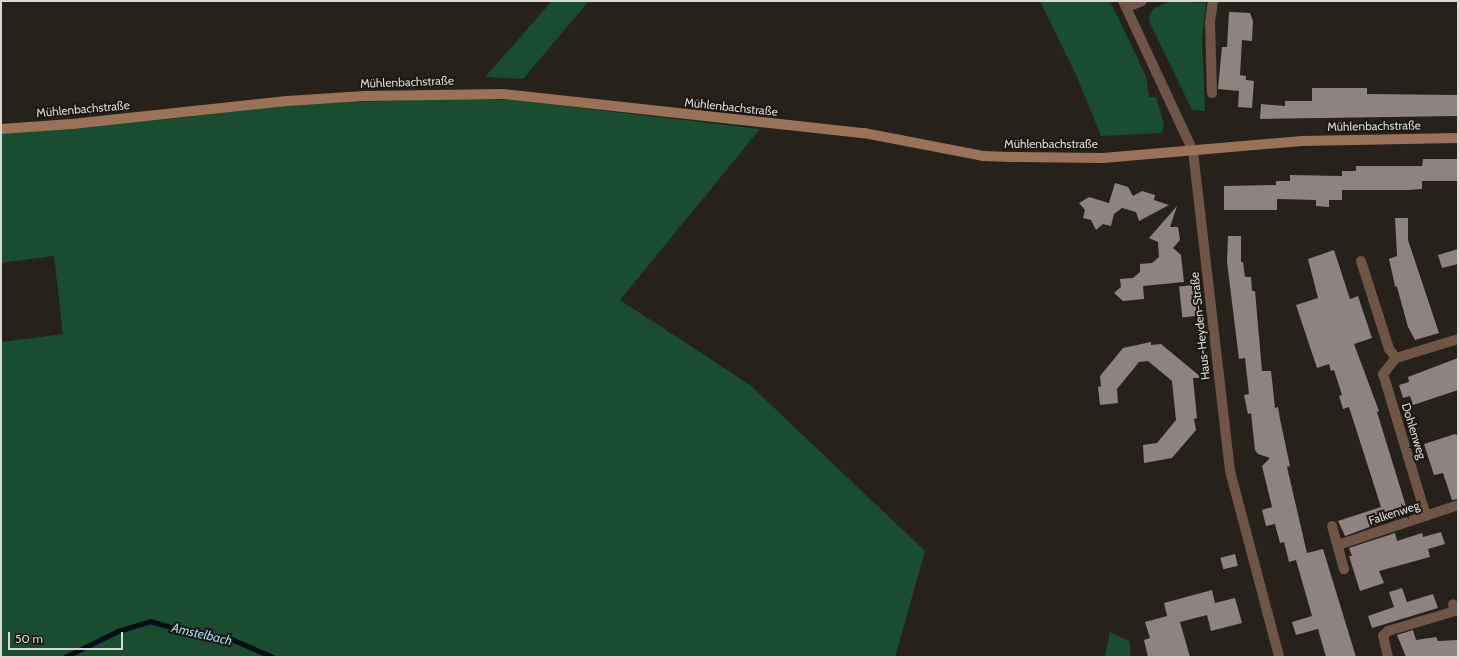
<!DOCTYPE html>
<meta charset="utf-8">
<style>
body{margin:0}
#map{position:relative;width:1459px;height:658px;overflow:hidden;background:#26211a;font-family:Cabin,sans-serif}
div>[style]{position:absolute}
.green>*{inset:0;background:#1a4c2f}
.stream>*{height:4.5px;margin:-2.25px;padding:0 2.25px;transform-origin:2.25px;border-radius:2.25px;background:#000d16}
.building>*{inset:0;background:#8e8381;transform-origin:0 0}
.street>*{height:10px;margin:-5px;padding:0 5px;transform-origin:5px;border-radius:5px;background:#6e5545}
.secondary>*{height:10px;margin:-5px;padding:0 5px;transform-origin:5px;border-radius:5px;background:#997257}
span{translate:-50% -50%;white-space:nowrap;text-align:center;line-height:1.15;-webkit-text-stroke:4px #1c1811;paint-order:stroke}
.street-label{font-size:12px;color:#dad7d3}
.water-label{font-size:13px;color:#9ad9f4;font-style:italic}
.frame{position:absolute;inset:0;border:2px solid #dad7d3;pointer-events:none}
.scale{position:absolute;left:8px;top:632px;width:115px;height:18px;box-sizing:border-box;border:2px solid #dad7d3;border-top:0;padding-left:5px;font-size:12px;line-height:14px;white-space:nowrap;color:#dad7d3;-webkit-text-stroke:3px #1c1811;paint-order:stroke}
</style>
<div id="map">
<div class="green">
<div style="clip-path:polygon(552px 1px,589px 1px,523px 79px,485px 77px)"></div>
<div style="clip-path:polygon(1040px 1px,1110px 1px,1146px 76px,1149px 97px,1156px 97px,1164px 125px,1162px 133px,1101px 136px,1077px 77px)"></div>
<div style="clip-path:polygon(1170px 1px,1206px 3px,1202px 39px,1205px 111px,1192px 110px,1150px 23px,1149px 16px,1153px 9px)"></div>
<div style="clip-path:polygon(459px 98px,512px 100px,760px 129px,620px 300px,750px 385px,925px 551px,895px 657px,1px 657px,1px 342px,63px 334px,54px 256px,1px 263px,1px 132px,171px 119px,285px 105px)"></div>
<div style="clip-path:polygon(1110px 632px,1129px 641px,1131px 657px,1105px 657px)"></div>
</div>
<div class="stream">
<div style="left:65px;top:657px;width:59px;rotate:-26.1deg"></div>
<div style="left:118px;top:631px;width:34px;rotate:-17deg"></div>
<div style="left:150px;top:621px;width:58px;rotate:15.9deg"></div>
<div style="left:206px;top:637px;width:21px"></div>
<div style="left:227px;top:637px;width:50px;rotate:23.5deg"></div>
</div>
<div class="building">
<div style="clip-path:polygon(1229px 12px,1250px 13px,1253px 21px,1252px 41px,1242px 40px,1240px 75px,1246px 76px,1246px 80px,1254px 81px,1252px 108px,1238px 107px,1239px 91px,1218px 89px,1222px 47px,1227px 47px)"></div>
<div style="clip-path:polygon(1312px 88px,1367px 88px,1367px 94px,1458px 95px,1458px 116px,1260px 119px,1261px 104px,1285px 106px,1285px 101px,1312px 101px)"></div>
<div style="clip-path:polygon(1423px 159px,1458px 159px,1458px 181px,1422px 181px,1422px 189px,1408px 190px,1342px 190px,1342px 200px,1329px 200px,1329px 207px,1316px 206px,1316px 200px,1277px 199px,1277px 210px,1224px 210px,1224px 186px,1276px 185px,1276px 181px,1290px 181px,1290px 175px,1342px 176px,1342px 171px,1356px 171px,1356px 166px,1422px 166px)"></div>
<div style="clip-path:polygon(1115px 183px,1128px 187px,1133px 196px,1142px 191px,1155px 195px,1154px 200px,1169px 205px,1139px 221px,1136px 212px,1122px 208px,1114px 214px,1111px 226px,1103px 224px,1096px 230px,1091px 220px,1083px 218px,1085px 210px,1079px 203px,1089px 197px,1109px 203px)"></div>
<div style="clip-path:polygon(1177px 206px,1170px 227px,1178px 227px,1180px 240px,1173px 248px,1181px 255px,1184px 282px,1143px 286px,1144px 299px,1123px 301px,1114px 293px,1121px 287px,1120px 279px,1133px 278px,1140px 272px,1140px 264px,1152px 263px,1159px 257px,1158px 242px,1149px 238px)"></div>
<div style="clip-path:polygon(1395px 218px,1408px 218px,1408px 240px,1439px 333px,1415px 340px,1408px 327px,1397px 287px,1395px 286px,1389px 259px,1397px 256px)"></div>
<div style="clip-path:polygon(1228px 236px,1241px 236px,1241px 262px,1243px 262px,1245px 277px,1251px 277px,1252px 291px,1255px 291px,1262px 371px,1271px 371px,1275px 408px,1278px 407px,1280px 419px,1290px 466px,1287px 467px,1307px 553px,1323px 549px,1356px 657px,1326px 657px,1318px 629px,1296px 635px,1292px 622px,1312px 616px,1296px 560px,1289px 562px,1284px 542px,1280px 543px,1275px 524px,1266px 526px,1262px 510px,1272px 507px,1262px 466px,1270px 458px,1258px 454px,1255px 450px,1251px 413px,1248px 414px,1244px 395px,1249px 394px,1245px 358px,1239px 359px,1227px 262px)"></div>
<div style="clip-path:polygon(1458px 249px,1458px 264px,1442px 268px,1438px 255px)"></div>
<div style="clip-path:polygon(1334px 250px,1350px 299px,1358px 296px,1372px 338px,1354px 344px,1379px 411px,1377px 412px,1408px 513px,1345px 536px,1338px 521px,1381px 507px,1349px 407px,1343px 409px,1339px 396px,1342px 395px,1334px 370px,1331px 371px,1329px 364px,1317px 368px,1296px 305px,1318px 298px,1308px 259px)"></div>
<div style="left:1194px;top:285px;width:31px;height:15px;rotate:84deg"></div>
<div style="clip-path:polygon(1151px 342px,1151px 345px,1161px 344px,1202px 378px,1193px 378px,1197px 418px,1194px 419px,1196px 430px,1172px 458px,1144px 463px,1143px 445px,1157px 443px,1176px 420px,1172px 381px,1148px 361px,1139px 362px,1117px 389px,1118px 403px,1100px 405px,1098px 387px,1101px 386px,1100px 376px,1123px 348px)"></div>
<div style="clip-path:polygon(1458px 358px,1458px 390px,1413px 405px,1410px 396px,1403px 398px,1399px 385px,1409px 382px,1408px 377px)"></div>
<div style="clip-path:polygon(1455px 434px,1458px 436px,1458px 499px,1452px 500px,1443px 473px,1434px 475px,1424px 444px)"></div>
<div style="clip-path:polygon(1441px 532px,1445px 544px,1428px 549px,1430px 557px,1379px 571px,1384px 583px,1360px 591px,1349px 556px,1352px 556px,1349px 548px,1395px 533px,1397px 541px,1422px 533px,1423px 537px)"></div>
<div style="left:1235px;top:554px;width:12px;height:15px;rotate:76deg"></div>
<div style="clip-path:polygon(1402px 588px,1407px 602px,1433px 594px,1438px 608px,1372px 628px,1368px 616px,1394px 607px,1389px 592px)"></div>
<div style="clip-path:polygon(1212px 590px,1215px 603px,1235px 598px,1242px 623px,1211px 631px,1207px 615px,1180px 622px,1190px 657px,1148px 657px,1144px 640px,1150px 638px,1145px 622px,1167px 616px,1164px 603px)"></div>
<div style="clip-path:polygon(1413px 630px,1416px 640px,1436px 637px,1438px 641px,1458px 640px,1458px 657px,1406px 657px,1397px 635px)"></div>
</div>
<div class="street">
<div style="left:1123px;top:1px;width:166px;rotate:65deg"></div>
<div style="left:1193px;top:151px;width:322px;rotate:83.4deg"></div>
<div style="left:1230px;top:471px;width:192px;rotate:75.2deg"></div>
<div style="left:1127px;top:7px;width:16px;rotate:-22deg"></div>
<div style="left:1212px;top:93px;width:71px;rotate:-91.6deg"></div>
<div style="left:1210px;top:22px;width:21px;rotate:-82deg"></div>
<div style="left:1361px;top:261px;width:92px;rotate:72.3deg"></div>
<div style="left:1389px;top:349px;width:11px;rotate:52deg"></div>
<div style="left:1426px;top:516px;width:148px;rotate:-106.8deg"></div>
<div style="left:1383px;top:374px;width:21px;rotate:-51deg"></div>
<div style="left:1396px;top:358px;width:65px;rotate:-17deg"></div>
<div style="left:1332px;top:526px;width:45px;rotate:74.4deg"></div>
<div style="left:1338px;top:545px;width:126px;rotate:-18.4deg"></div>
<div style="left:1388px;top:657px;width:22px;rotate:-103deg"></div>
<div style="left:1383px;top:636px;width:7px;rotate:-45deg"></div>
<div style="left:1388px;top:631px;width:70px;rotate:-16.6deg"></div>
<div style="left:1455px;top:611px;width:7px;rotate:-106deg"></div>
</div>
<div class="secondary">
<div style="left:1px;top:129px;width:71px;rotate:-4deg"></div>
<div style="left:72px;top:124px;width:216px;rotate:-6.1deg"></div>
<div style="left:287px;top:101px;width:78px;rotate:-3.7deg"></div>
<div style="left:365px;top:96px;width:138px;rotate:-0.8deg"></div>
<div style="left:503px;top:94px;width:363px;rotate:6.2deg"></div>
<div style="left:864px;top:133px;width:121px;rotate:10.9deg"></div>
<div style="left:983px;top:156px;width:28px;rotate:2deg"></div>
<div style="left:1011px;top:157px;width:92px;rotate:0.6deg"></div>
<div style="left:1103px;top:158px;width:200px;rotate:-4.9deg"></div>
<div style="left:1302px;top:141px;width:156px;rotate:-1.1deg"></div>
</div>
<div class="street-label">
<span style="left:407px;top:82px;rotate:-2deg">Mühlenbachstraße</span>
<span style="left:731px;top:107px;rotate:6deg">Mühlenbachstraße</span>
<span style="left:83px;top:109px;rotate:-5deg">Mühlenbachstraße</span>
<span style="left:1374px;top:126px;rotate:-1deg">Mühlenbachstraße</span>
<span style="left:1051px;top:144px">Mühlenbachstraße</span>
<span style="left:1200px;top:326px;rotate:-96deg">Haus-Heyden-Straße</span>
<span style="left:1414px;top:431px;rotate:73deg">Dohlenweg</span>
<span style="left:1394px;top:513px;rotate:-18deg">Falkenweg</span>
</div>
<div class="water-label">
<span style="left:202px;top:634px;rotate:13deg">Amstelbach</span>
</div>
<div class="frame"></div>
<div class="scale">50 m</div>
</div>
